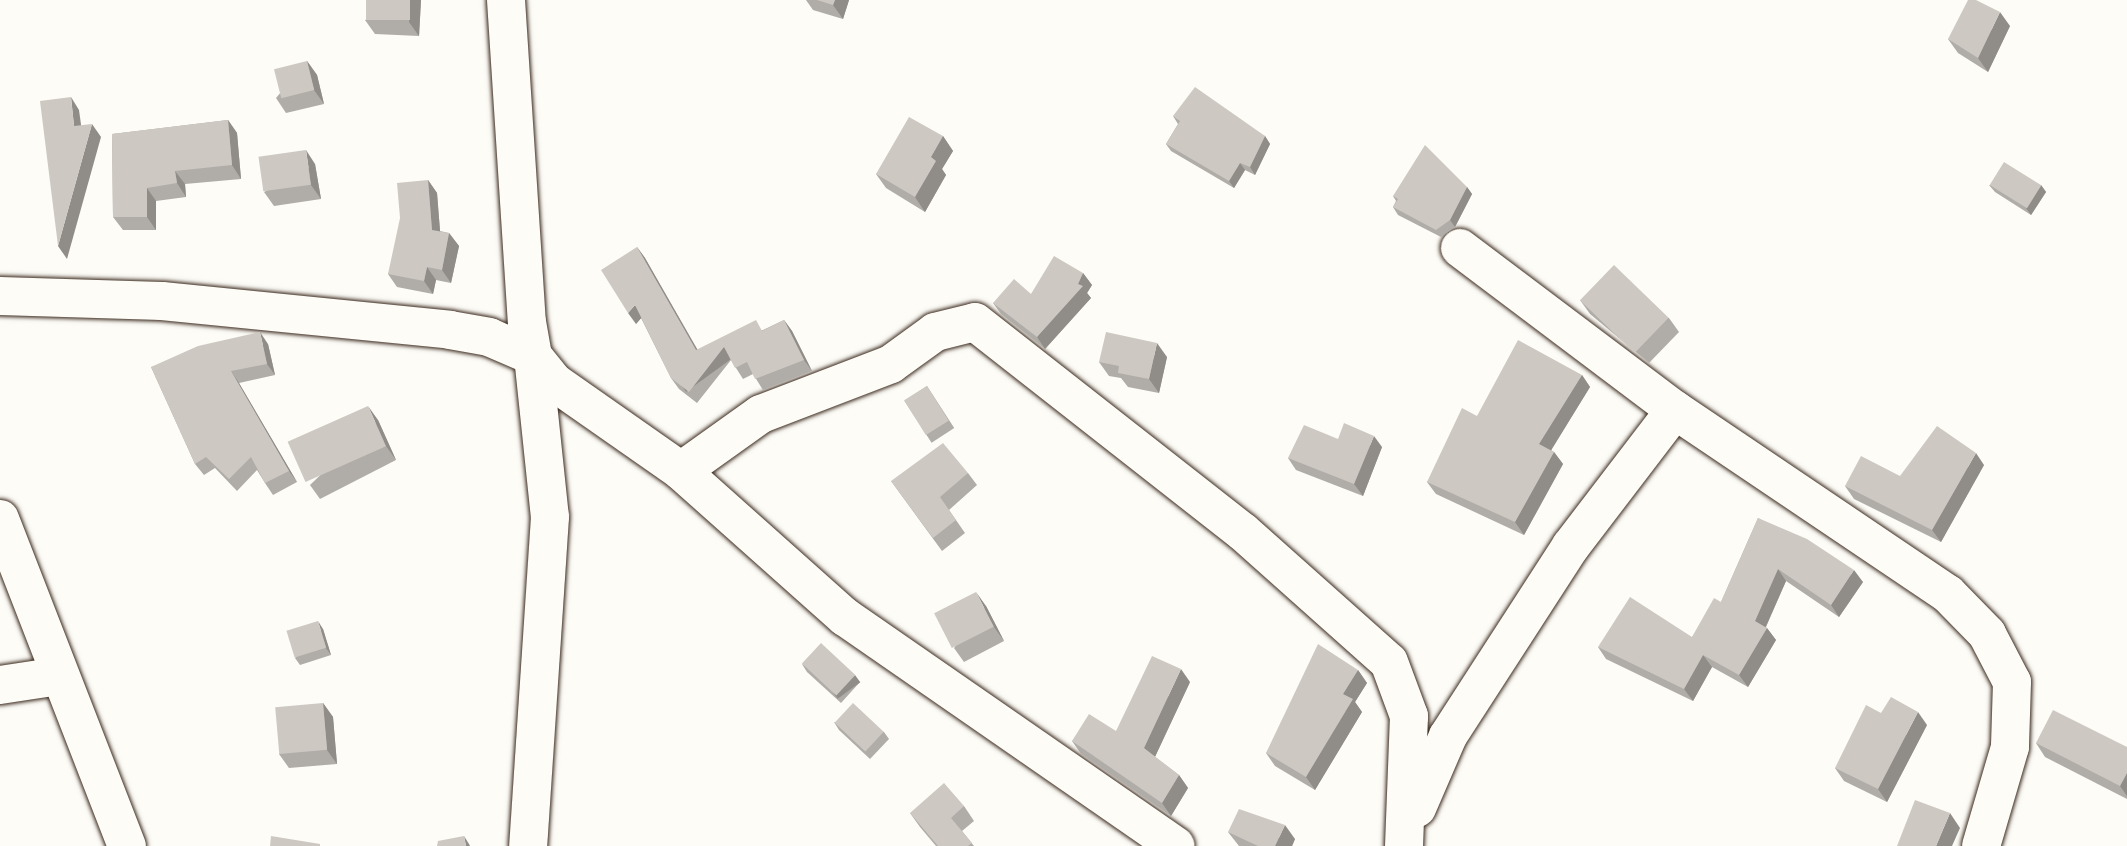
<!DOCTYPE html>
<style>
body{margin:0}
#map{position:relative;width:2127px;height:846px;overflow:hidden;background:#fdfcf7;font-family:"Balsamiq Sans",sans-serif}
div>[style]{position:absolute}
.roads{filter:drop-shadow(0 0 2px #3b2a1e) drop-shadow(0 0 2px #3b2a1e)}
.street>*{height:38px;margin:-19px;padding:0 19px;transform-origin:19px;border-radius:19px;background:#fdfcf7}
.wall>*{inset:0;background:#b0aca7;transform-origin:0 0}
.shaded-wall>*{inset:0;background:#908c88;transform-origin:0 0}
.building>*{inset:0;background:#cdc8c2;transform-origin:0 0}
span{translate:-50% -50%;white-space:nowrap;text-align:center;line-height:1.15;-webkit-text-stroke:5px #fdfcf7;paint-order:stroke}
</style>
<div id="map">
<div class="roads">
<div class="street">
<div style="left:506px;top:0;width:323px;rotate:86.3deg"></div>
<div style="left:527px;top:322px;width:35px;rotate:80deg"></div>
<div style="left:533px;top:356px;width:33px;rotate:51deg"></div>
<div style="left:554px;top:382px;width:155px;rotate:35deg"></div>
<div style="left:681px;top:471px;width:220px;rotate:41.7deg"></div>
<div style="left:845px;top:617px;width:402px;rotate:34.7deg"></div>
<div style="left:1460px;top:248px;width:269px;rotate:37deg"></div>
<div style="left:1675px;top:410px;width:329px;rotate:34deg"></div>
<div style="left:1948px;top:594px;width:56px;rotate:45.7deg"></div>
<div style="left:1987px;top:634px;width:54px;rotate:62.5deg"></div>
<div style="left:2012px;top:682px;width:65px;rotate:91.8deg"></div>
<div style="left:2010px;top:747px;width:103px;rotate:106.3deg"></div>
<div style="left:0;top:296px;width:162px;rotate:1.8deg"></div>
<div style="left:162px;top:301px;width:289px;rotate:5.7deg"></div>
<div style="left:450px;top:330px;width:40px;rotate:10deg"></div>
<div style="left:489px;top:337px;width:48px;rotate:23.4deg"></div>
<div style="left:533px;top:356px;width:162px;rotate:84deg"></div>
<div style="left:550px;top:517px;width:330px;rotate:93.8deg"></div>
<div style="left:681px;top:471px;width:98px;rotate:-35.5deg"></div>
<div style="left:761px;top:414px;width:139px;rotate:-21deg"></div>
<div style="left:891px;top:364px;width:54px;rotate:-36deg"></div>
<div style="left:935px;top:332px;width:41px;rotate:-14deg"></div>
<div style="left:975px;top:322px;width:340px;rotate:38.1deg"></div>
<div style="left:1243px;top:532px;width:195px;rotate:41.7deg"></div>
<div style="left:1389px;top:662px;width:58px;rotate:69.7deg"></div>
<div style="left:1409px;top:716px;width:130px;rotate:92.2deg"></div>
<div style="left:0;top:519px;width:351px;rotate:68.8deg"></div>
<div style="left:0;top:685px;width:60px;rotate:-8.7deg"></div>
<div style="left:1417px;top:808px;width:78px;rotate:-66.7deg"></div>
<div style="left:1448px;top:736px;width:226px;rotate:-57.1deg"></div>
<div style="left:1571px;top:546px;width:171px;rotate:-52.6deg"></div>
</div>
</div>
<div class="wall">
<div style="clip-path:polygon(421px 0,419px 36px,375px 34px,365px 20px)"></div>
<div style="clip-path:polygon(806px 0,849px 0,843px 19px,813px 10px)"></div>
<div style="clip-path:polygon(2010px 26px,1988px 72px,1958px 53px,1948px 39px)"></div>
<div style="clip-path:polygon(307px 61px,317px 75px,324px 104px,286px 113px,276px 98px)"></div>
<div style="clip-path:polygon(1173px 116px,1265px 136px,1270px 144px,1255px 175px,1245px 170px,1234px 188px,1171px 151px,1166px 144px,1178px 124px)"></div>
<div style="clip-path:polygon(228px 120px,237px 133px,241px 179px,185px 184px,186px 197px,156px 201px,156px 230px,123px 230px,113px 217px,112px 134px)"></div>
<div style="clip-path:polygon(943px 136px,953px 151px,942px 169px,946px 175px,925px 212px,886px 188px,876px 174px)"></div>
<div style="clip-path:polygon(315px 164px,321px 199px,274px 206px,264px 192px)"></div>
<div style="clip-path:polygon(428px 180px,437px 193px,440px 231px,449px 233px,459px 246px,451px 283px,436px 280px,433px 294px,397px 287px,388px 274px)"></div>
<div style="clip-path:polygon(1989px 185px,2041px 185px,2046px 192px,2031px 215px,1995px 192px)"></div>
<div style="clip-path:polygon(1467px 187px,1472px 194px,1455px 227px,1441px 237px,1398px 215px,1393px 207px,1396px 201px,1393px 196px)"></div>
<div style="clip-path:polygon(637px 247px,645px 258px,697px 350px,763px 330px,784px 320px,792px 331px,812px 371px,763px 390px,753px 374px,743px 379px,731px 360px,697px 403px,679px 389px,671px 378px,641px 318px,636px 324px)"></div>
<div style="clip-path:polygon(1083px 273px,1092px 285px,1087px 293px,1091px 298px,1045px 349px,1001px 314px,993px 303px,1031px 294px)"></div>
<div style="clip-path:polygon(1580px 300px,1669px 318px,1679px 332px,1649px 363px,1590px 314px)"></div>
<div style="clip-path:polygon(268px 344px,275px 375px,239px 383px,297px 482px,273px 495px,265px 483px,257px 470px,237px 491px,215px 468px,204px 475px,195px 464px,151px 367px)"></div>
<div style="clip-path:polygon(1167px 357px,1159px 393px,1128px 387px,1121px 378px,1109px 376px,1099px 362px)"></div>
<div style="clip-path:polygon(1582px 375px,1590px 387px,1551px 450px,1554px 452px,1563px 464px,1524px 535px,1436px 494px,1427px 482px,1477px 416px)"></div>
<div style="left:927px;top:386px;width:50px;height:27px;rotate:57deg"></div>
<div style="clip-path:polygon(378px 420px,396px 460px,320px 499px,310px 485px)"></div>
<div style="clip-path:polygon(1338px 439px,1382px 447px,1363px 496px,1296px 470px,1288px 458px)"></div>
<div style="clip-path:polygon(1984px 465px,1941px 542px,1854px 499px,1845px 486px,1900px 476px)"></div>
<div style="clip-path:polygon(968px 473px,977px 485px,949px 510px,965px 533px,942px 551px,891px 481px)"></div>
<div style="clip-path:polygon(1758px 518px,1863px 582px,1839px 617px,1786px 581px,1766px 627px,1776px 640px,1748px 687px,1712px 667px,1693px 701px,1606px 659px,1598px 647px,1692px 637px,1721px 602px)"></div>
<div style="clip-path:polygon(986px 606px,1004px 641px,964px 662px,954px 648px)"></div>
<div style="clip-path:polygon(323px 629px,331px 655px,300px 665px,295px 658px)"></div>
<div style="clip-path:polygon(802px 664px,860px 682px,841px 703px,807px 672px)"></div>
<div style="clip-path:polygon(1358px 670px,1367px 683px,1355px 702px,1362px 712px,1315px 790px,1275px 766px,1266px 753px)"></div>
<div style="clip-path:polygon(1190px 682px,1155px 757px,1179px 775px,1188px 788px,1171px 816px,1081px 754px,1072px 741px,1116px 731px)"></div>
<div style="clip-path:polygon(323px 703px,333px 717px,337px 764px,289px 768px,279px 754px)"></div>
<div style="clip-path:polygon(834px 722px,884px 732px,889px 739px,870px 759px,839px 730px)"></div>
<div style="clip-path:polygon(1927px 725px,1887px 802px,1844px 781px,1835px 768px)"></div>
<div style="clip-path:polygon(2036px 743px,2127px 747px,2127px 799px,2045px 757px)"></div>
<div style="clip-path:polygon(964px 806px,974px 821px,962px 831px,974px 846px,936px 846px,920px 827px,910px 813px)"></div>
<div style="clip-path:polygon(1228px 832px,1295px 839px,1292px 846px,1239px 846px)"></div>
</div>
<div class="shaded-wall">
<div style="clip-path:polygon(410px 0,421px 0,419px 36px,409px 22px)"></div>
<div style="clip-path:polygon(835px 0,849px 0,843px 19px,833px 5px)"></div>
<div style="clip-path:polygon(2000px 12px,2010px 26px,1988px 72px,1978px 58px)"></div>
<div style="clip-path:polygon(307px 61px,317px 75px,324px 104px,314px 90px)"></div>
<div style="clip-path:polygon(71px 97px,79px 110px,83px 139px,74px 126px)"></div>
<div style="clip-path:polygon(228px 120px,237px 133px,241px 179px,232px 165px)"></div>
<div style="clip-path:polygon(92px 124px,101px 137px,67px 259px,58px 246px)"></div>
<div style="clip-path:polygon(943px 136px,953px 151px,942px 169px,946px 175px,925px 212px,915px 197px,931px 157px)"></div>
<div style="clip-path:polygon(1265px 136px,1270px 144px,1255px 175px,1250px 167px)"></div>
<div style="clip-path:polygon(306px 150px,315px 164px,321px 199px,311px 185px)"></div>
<div style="clip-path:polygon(1240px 163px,1245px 170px,1234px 188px,1229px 181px)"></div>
<div style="clip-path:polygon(175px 171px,185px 184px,186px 197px,177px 183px)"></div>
<div style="clip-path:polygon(428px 180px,437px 193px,441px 243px,432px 230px)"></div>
<div style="clip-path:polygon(2041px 185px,2046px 192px,2031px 215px,2026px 208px)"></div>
<div style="clip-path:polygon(1467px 187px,1472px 194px,1455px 227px,1450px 220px)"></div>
<div style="clip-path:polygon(147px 188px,156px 201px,156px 230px,147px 217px)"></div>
<div style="clip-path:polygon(449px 233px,459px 246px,451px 283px,442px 270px)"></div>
<div style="clip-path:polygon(637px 247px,645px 258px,704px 361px,696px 350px)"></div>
<div style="clip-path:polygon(427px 267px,436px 280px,433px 294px,424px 281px)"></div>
<div style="clip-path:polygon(1083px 273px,1092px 285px,1087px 293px,1091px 298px,1045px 349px,1037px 337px,1078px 284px)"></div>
<div style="clip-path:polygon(635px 305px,643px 316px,636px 324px,628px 313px)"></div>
<div style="clip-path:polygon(784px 320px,792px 331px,812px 371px,804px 360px)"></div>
<div style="clip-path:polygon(260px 332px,268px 344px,275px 375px,267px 364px)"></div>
<div style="clip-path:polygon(1157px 343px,1167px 357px,1159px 393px,1149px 379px)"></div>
<div style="left:724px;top:347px;width:14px;height:57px;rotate:54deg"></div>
<div style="clip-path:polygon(231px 371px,239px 383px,297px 482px,289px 471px)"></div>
<div style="clip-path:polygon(1582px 375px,1590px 387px,1547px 457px,1539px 444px)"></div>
<div style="clip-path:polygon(368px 406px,378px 420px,396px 460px,386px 446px)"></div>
<div style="clip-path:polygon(1374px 436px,1382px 447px,1363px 496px,1354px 484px)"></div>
<div style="clip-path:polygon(1554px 452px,1563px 464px,1524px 535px,1515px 522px)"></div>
<div style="clip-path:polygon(1976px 453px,1984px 465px,1941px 542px,1932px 530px)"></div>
<div style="clip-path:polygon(1778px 569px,1786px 581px,1763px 633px,1755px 621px)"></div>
<div style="clip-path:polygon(1854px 570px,1863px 582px,1839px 617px,1831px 605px)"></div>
<div style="clip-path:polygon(976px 592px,986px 606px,1004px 641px,994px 627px)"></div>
<div style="clip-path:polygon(318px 621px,323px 629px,331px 655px,326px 648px)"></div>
<div style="clip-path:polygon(1767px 628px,1776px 640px,1748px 687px,1739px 675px)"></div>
<div style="clip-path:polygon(1703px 655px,1712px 667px,1693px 701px,1684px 689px)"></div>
<div style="clip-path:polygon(1181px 669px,1190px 682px,1153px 761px,1144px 748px)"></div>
<div style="clip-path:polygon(1358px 670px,1367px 683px,1355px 702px,1362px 712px,1315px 790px,1306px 777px,1343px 694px)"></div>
<div style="left:855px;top:675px;width:9px;height:28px;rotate:54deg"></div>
<div style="clip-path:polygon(323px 703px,333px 717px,337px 764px,327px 750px)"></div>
<div style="clip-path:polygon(1918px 712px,1927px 725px,1887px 802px,1878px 789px)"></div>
<div style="clip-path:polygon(2127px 773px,2127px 796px,2120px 786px)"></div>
<div style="clip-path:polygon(1179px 775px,1188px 788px,1171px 816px,1162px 803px)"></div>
<div style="clip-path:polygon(1950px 813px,1960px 828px,1952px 846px,1936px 846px)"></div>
<div style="clip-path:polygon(1285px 825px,1295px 839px,1292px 846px,1275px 846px)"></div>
<div style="clip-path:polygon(464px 836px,469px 844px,470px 846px,466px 846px)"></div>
</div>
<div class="building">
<div style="left:366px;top:0;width:44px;height:20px"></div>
<div style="clip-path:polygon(817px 0,835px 0,833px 5px)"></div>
<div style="clip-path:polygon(1968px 0,1976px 0,2000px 12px,1978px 58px,1948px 39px)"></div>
<div style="left:307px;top:61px;width:30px;height:34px;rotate:76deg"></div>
<div style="clip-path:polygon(1195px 87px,1265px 136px,1250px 167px,1240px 163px,1229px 181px,1166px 144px,1180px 121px,1173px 116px)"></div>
<div style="clip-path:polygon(71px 97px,74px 126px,92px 124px,58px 246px,40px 101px)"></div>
<div style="clip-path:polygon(909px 117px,943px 136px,931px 157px,936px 161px,915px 197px,876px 174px)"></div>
<div style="clip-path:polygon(228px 120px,232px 165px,175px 171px,177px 183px,147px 188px,147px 217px,113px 217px,112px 134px)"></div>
<div style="clip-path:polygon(1425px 145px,1467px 187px,1450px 220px,1436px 230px,1393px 207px,1398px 199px,1393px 196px)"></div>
<div style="left:306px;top:150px;width:35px;height:48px;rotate:82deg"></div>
<div style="left:2004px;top:162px;width:44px;height:27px;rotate:32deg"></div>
<div style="clip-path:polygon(428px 180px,432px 230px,449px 233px,442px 270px,427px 267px,424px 281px,388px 274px,400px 218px,397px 183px)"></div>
<div style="clip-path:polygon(637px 247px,696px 350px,756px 320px,762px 331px,784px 320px,804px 360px,755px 379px,747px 362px,735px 368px,724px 347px,689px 392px,671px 378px,635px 305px,628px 313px,601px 270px)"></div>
<div style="clip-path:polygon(1054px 256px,1083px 273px,1078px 284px,1083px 286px,1037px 337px,993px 303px,1014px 279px,1031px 294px)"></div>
<div style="left:1614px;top:265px;width:76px;height:49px;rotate:44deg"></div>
<div style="clip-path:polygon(260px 332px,267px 364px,231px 371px,289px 471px,265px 483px,251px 457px,229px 479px,206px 457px,195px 464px,151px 367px,198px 346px)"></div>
<div style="clip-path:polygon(1106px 332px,1157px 343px,1149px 379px,1118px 373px,1119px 366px,1099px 362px)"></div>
<div style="clip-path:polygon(1518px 340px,1582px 375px,1539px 444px,1554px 452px,1515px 522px,1427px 482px,1462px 408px,1477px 416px)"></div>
<div style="left:927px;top:386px;width:41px;height:27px;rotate:58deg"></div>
<div style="left:368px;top:406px;width:44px;height:88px;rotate:66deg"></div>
<div style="clip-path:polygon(1344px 423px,1374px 436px,1354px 484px,1288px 458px,1304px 425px,1338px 439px)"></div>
<div style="clip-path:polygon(1937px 426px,1976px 453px,1932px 530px,1845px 486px,1861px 456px,1900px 476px)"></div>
<div style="clip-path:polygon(943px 443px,968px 473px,940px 497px,956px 520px,933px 538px,891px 481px)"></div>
<div style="clip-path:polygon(1758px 518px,1807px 539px,1854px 570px,1831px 605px,1778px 569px,1755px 621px,1767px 628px,1739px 675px,1703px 655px,1684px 689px,1598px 647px,1630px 597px,1692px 637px,1714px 598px,1721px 602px)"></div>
<div style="left:976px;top:592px;width:39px;height:47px;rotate:63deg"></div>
<div style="left:318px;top:621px;width:28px;height:33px;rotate:73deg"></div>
<div style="left:821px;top:643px;width:47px;height:28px;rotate:43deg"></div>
<div style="clip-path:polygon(1318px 644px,1358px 670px,1343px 694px,1353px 699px,1306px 777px,1266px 753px)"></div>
<div style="clip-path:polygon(1152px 656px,1181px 669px,1144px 748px,1179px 775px,1162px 803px,1072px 741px,1089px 714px,1116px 731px)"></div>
<div style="clip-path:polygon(1891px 697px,1918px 712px,1878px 789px,1835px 768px,1866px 705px,1881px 713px)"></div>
<div style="left:323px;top:703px;width:47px;height:48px;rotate:85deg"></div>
<div style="left:853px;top:703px;width:42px;height:27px;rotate:43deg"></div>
<div style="clip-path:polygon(2053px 710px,2127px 747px,2127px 773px,2120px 786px,2036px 743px)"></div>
<div style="clip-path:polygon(944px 783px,964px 806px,951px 818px,972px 843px,968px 846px,938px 846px,910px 813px)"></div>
<div style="clip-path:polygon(1915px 800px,1950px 813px,1936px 846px,1897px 846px)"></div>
<div style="clip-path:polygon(1239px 809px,1285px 825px,1275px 846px,1258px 846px,1228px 832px)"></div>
<div style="clip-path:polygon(271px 836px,320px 844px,320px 846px,270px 846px)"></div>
<div style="clip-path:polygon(464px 836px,466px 846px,437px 846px,438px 841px)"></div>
</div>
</div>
